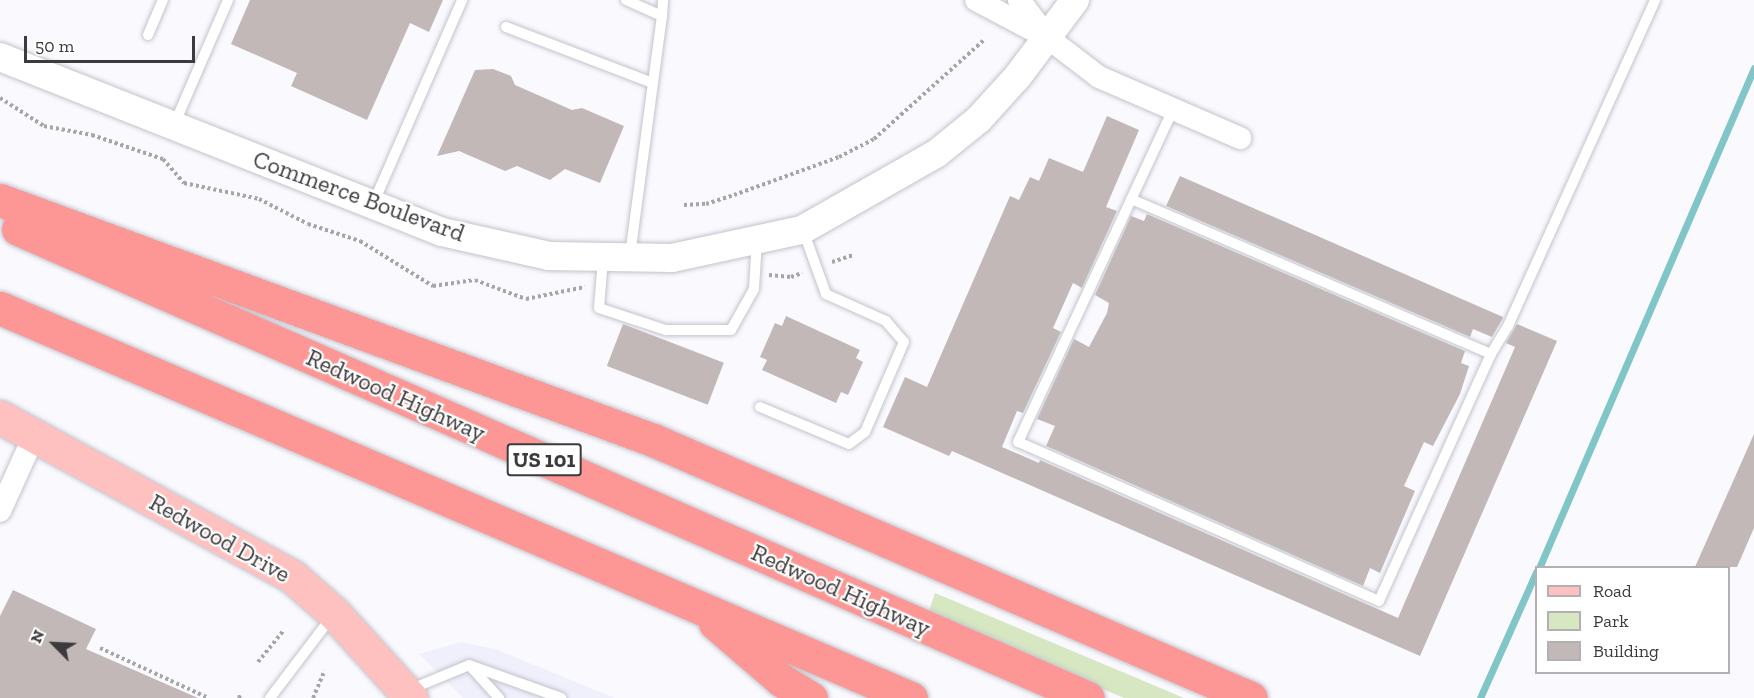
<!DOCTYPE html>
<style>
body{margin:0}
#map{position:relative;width:1754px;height:698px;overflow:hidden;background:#f9f9fe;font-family:"Zilla Slab",serif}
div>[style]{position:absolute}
.built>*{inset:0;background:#f0f0fd}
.green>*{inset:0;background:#d6e7c2}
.stream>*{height:7px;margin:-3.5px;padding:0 3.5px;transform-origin:3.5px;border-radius:3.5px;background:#80c5c8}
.building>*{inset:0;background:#c2b8b7;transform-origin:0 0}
.path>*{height:4px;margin-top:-2px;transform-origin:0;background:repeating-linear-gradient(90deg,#a6a6aa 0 3px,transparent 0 6px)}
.roads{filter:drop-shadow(0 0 2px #c3c3cc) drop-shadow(0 0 2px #c3c3cc)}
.service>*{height:10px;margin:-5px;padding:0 5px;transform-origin:5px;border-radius:5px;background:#fff}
.minor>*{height:22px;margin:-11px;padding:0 11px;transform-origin:11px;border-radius:11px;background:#fff}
.tertiary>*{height:28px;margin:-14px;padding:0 14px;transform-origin:14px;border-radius:14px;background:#fff}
.primary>*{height:33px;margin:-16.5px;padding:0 16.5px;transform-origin:16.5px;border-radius:16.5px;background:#fec1bf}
.motorway>*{height:33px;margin:-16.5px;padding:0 16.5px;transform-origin:16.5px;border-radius:16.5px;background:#fd9795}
span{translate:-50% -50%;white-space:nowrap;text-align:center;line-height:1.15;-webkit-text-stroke:4.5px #fff;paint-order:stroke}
.shield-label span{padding:2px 4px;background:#fff;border:2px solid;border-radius:4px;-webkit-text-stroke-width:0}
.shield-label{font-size:22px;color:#3b3b3e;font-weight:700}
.street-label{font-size:24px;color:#3b3b3e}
.legend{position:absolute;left:1535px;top:566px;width:195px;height:108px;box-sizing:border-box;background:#fff;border:2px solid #b1b1b2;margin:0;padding:8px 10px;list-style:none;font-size:18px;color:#3b3b3e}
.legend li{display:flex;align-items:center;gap:12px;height:30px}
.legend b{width:30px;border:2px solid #b1b1b2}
.north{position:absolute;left:24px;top:614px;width:60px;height:60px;-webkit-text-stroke:4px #fff;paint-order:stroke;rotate:294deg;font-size:16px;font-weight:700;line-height:24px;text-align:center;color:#3b3b3e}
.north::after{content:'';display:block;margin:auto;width:21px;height:27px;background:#3b3b3e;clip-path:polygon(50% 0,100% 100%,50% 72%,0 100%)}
.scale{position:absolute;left:24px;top:36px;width:171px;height:27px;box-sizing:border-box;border:3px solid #3b3b3e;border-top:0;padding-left:8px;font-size:18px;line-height:21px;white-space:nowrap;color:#3b3b3e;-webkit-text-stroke:4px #fff;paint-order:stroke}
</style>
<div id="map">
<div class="built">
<div style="clip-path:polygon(461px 642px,495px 649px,615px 698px,463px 698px,419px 654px)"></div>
</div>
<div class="green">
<div style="clip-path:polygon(935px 593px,1184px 698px,1124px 698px,928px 614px)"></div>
</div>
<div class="stream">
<div style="left:1539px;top:568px;width:544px;rotate:-66.73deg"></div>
<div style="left:1480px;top:698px;width:138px;rotate:-66deg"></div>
</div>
<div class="building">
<div style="clip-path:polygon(250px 0,443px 0,429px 32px,410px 23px,367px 120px,291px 86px,297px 73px,231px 44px)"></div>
<div style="clip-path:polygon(493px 69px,511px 76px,515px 85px,572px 110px,582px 108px,624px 126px,600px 183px,565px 169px,550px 180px,517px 166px,505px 171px,459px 151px,437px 156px,475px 70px)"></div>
<div style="clip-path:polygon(1107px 116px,1139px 130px,1106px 207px,1117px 211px,1082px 288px,1073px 283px,1053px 328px,1061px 332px,1023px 413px,1017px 411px,1002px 447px,1039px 463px,1040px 460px,1398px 618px,1515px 347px,1506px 343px,1517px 324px,1557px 341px,1420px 656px,952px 451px,949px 456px,883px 427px,905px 377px,927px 387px,1010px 196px,1019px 200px,1030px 177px,1039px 181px,1049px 158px,1083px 172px)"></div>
<div style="clip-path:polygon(1180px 176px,1503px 317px,1503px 318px,1492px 337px,1473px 329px,1470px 337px,1166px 206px)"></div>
<div style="clip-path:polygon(1147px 214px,1465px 351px,1461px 363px,1469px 366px,1460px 394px,1433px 446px,1424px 442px,1404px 486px,1415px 491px,1394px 540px,1380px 573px,1370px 568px,1363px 586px,1046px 446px,1055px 426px,1037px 419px,1074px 339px,1089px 347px,1107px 313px,1109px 303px,1095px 295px,1131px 216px,1144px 221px)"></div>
<div style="clip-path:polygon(786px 316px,860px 350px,856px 358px,863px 362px,848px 395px,841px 392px,836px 403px,762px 370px,767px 360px,760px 357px,775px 323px,782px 326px)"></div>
<div style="left:623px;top:324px;width:108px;height:45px;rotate:21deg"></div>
<div style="clip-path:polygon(1754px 434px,1754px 528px,1737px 567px,1695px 567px)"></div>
<div style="clip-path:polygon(13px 590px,96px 629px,86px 649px,198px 698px,0 698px,0 616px)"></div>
</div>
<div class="path">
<div style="left:0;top:98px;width:52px;rotate:32.5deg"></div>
<div style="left:44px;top:126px;width:49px;rotate:10.6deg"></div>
<div style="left:92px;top:135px;width:75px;rotate:18.7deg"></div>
<div style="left:163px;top:159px;width:32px;rotate:49deg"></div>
<div style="left:184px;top:183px;width:77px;rotate:12deg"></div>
<div style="left:259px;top:199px;width:55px;rotate:27deg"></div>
<div style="left:308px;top:224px;width:55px;rotate:18.1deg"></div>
<div style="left:360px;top:241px;width:86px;rotate:31.7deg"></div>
<div style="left:433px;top:286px;width:42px;rotate:-8.1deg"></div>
<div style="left:475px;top:280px;width:54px;rotate:20.4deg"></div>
<div style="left:526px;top:299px;width:60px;rotate:-11.5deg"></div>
<div style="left:684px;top:205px;width:22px;rotate:-3deg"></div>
<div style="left:706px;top:204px;width:29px;rotate:-18deg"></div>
<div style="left:734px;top:195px;width:112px;rotate:-19.9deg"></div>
<div style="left:839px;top:157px;width:39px;rotate:-27deg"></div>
<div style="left:874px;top:139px;width:149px;rotate:-42deg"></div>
<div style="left:832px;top:262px;width:22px;rotate:-18deg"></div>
<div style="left:769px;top:275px;width:22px;rotate:5deg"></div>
<div style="left:791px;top:277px;width:12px;rotate:-20deg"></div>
<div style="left:100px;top:648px;width:119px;rotate:24.8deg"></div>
<div style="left:258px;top:662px;width:40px;rotate:-51deg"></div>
<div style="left:239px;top:698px;width:3px;rotate:-72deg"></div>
<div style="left:313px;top:698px;width:30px;rotate:-67deg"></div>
</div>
<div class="roads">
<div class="service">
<div style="left:626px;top:0;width:39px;rotate:24deg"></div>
<div style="left:662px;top:16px;width:68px;rotate:97.7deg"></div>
<div style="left:662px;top:16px;width:16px;rotate:-86deg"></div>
<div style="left:506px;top:27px;width:157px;rotate:20.9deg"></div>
<div style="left:653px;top:83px;width:174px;rotate:97.6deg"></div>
<div style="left:148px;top:35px;width:38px;rotate:-67deg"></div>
<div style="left:174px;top:125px;width:136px;rotate:-66.6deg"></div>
<div style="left:1131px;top:199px;width:392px;rotate:23.3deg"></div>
<div style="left:1491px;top:354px;width:271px;rotate:114.4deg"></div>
<div style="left:1379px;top:601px;width:394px;rotate:-156.2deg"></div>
<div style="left:1018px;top:442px;width:367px;rotate:-65deg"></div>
<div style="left:373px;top:204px;width:223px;rotate:-66.4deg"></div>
<div style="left:603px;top:259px;width:49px;rotate:94.7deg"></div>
<div style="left:599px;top:308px;width:71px;rotate:18.2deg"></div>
<div style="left:666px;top:330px;width:65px"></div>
<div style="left:731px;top:330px;width:47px;rotate:-60.7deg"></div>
<div style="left:754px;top:289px;width:49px;rotate:-86.5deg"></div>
<div style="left:1491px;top:354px;width:33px;rotate:-59deg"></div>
<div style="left:1508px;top:326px;width:358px;rotate:-65.7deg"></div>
<div style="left:760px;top:407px;width:96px;rotate:22.6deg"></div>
<div style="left:849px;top:444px;width:20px;rotate:-37deg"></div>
<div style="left:865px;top:432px;width:98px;rotate:-66.6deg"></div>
<div style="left:904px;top:342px;width:28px;rotate:-131deg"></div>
<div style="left:886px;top:321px;width:66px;rotate:-155.8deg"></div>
<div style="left:826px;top:294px;width:68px;rotate:-109.8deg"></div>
<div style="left:471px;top:667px;width:42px;rotate:47.9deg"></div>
<div style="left:409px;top:690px;width:65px;rotate:-22.6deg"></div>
<div style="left:469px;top:665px;width:98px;rotate:19.7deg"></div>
<div style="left:270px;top:698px;width:104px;rotate:-52.8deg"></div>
</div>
<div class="minor">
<div style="left:976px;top:0;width:81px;rotate:27.8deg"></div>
<div style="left:1048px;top:38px;width:64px;rotate:37.4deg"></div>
<div style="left:1099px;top:77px;width:154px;rotate:23.4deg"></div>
<div style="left:1019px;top:0;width:43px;rotate:52.6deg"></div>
<div style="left:0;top:511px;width:82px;rotate:-65.6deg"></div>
</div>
<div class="tertiary">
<div style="left:0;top:57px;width:475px;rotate:21.6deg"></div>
<div style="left:442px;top:232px;width:110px;rotate:12.6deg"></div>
<div style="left:549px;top:256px;width:123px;rotate:0.9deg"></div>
<div style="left:672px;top:258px;width:133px;rotate:-12.2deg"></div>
<div style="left:802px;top:230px;width:154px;rotate:-29.6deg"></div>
<div style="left:936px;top:154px;width:55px;rotate:-39.1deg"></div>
<div style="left:979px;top:119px;width:58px;rotate:-47.8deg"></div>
<div style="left:1018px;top:76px;width:95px;rotate:-53.1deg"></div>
</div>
<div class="primary">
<div style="left:0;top:417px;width:334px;rotate:28.6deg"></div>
<div style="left:293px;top:577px;width:55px;rotate:41.3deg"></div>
<div style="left:334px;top:613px;width:115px;rotate:47.8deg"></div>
</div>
<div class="motorway">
<div style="left:0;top:200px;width:696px;rotate:20.18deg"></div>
<div style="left:653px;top:440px;width:651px;rotate:23.34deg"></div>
<div style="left:18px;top:229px;width:1168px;rotate:23.67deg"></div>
<div style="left:0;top:308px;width:991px;rotate:23.18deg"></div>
<div style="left:715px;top:623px;width:87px;rotate:40.8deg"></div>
<div style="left:781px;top:680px;width:35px;rotate:31deg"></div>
</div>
</div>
<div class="shield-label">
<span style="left:544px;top:460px">US 101</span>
</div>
<div class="street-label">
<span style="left:359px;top:196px;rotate:20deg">Commerce Boulevard</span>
<span style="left:396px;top:395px;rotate:24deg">Redwood Highway</span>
<span style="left:220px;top:538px;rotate:29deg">Redwood Drive</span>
<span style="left:841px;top:590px;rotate:24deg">Redwood Highway</span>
</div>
<ul class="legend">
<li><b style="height:8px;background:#fec1bf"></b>Road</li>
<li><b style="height:16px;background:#d6e7c2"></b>Park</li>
<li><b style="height:16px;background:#c2b8b7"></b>Building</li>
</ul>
<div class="north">N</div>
<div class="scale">50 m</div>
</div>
